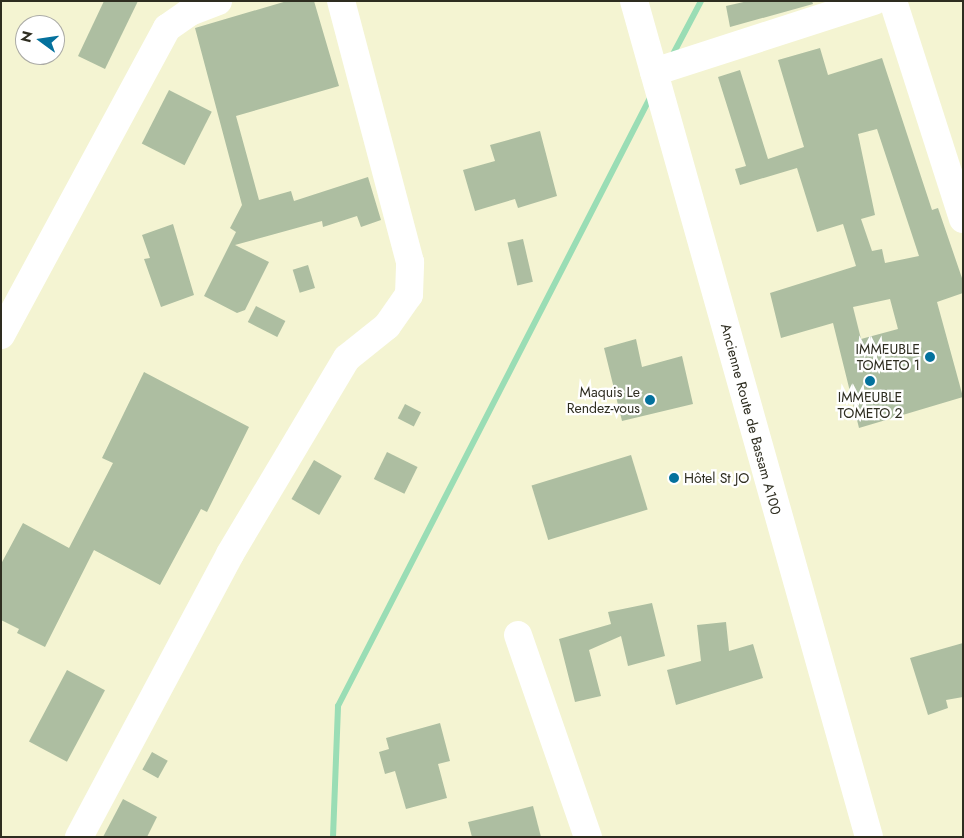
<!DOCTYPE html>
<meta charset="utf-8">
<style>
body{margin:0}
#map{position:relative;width:964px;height:838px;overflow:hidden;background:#f4f4d2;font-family:Jost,sans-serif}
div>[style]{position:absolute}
.stream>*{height:6px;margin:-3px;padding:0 3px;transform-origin:3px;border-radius:3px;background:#9addb5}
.building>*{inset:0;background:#adbea1;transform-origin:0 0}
.minor>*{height:28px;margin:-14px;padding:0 14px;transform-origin:14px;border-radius:14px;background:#fff}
.major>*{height:28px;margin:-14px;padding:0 14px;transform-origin:14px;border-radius:14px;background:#fff}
.dots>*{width:14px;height:14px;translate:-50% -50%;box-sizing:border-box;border:2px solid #fff;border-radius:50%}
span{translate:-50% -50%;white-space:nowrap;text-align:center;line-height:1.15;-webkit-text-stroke:4.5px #fff;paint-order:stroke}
.poi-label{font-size:14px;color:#2e2d20}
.right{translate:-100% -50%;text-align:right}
.left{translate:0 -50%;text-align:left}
.street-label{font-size:14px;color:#2e2d20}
.frame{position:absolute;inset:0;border:2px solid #2e2d20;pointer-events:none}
.north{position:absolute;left:15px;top:15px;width:50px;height:50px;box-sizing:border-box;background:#fff;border:1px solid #ababa6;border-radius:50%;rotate:284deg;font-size:14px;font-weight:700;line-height:20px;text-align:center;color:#2e2d20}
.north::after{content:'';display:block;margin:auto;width:18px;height:22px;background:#04719d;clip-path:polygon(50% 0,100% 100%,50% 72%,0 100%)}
</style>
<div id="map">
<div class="stream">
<div style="left:671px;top:58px;width:64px;rotate:-62.2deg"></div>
<div style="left:333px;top:837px;width:131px;rotate:-87.8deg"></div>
<div style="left:338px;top:706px;width:686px;rotate:-62.84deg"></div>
</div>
<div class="building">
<div style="clip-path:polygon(104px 1px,138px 1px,105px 69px,78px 56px)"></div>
<div style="clip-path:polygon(287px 1px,314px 1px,339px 86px,236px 116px,259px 200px,291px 191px,294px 201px,368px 177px,381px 220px,361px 227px,357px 216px,323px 227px,322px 221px,235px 245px,269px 262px,245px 310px,237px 313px,204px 296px,236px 232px,230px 228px,242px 205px,195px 28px)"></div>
<div style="clip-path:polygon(748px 1px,812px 1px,813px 4px,730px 27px,726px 6px)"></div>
<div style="clip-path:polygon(evenodd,820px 48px,828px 75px,882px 58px,932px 210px,938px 208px,963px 281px,963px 293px,937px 302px,963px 397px,859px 428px,833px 323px,781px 338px,770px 293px,856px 266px,843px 224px,817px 232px,797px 168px,740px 185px,735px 169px,746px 166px,718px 77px,740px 70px,768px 159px,804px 147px,778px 60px,820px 48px,877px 129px,919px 256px,885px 263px,882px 249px,872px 251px,861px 219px,875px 215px,858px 134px,877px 129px,820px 48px,890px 299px,898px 329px,861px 339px,853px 307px,890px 299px)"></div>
<div style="left:169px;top:90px;width:48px;height:60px;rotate:27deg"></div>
<div style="clip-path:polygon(540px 131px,557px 196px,518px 208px,515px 199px,475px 211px,463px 170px,495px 161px,490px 145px)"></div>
<div style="clip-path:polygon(173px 224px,194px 295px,161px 307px,144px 259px,150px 258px,142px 235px)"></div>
<div style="left:523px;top:239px;width:44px;height:16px;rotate:77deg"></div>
<div style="left:308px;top:265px;width:24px;height:16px;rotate:73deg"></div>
<div style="left:256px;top:306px;width:33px;height:18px;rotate:27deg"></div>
<div style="clip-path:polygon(636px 339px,642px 367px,682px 356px,693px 404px,622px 421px,604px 348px)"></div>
<div style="clip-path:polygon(144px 372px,249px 427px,207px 512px,201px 509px,160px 585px,94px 550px,45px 647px,17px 633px,19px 629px,1px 620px,1px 564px,23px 523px,69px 548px,113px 463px,102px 458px)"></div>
<div style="left:405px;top:404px;width:18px;height:16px;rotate:27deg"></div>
<div style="left:387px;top:452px;width:34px;height:30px;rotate:26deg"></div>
<div style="left:631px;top:455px;width:57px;height:104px;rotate:73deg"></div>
<div style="left:314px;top:460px;width:32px;height:45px;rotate:30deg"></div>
<div style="clip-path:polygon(652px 603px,665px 656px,628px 666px,621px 636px,589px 650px,601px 696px,575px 702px,559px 639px,611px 624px,608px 612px)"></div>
<div style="clip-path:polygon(726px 622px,729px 651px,753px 644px,763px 678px,676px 705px,667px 670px,701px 661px,697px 625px)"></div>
<div style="clip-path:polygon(963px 643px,963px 697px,946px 700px,948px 708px,928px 715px,910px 658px)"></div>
<div style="left:67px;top:670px;width:43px;height:81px;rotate:28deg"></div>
<div style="clip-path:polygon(440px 723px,450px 761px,438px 764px,447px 798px,406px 809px,395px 771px,385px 774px,379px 752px,389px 749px,386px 738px)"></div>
<div style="left:152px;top:752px;width:18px;height:20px;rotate:29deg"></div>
<div style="clip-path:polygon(123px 799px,157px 817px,147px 837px,103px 837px)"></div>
<div style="clip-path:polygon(533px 806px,541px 837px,472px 837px,468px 822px)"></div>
</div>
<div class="minor">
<div style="left:893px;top:1px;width:229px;rotate:72.2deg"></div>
<div style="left:654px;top:72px;width:231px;rotate:-17.9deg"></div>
<div style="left:1px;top:335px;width:349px;rotate:-61.6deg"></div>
<div style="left:167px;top:28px;width:28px;rotate:-35deg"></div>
<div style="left:190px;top:12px;width:30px;rotate:-21deg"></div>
<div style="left:518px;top:635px;width:214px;rotate:70.9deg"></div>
<div style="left:79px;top:837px;width:321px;rotate:-61.9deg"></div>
<div style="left:230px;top:554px;width:228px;rotate:-59.2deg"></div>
<div style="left:347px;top:358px;width:51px;rotate:-38.7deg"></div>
<div style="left:387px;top:326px;width:38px;rotate:-55deg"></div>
<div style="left:409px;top:295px;width:33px;rotate:-88deg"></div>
<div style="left:410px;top:262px;width:270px;rotate:-104.8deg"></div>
</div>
<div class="major">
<div style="left:634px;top:1px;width:868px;rotate:74.3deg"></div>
</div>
<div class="dots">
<div style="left:930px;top:357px;background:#04719d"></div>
<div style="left:870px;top:381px;background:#04719d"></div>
<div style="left:650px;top:400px;background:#04719d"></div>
<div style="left:674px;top:478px;background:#04719d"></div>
</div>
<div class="poi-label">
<span class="right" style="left:920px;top:357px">IMMEUBLE<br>TOMETO 1</span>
<span class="right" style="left:640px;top:400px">Maquis Le<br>Rendez-vous</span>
<span style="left:870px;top:405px">IMMEUBLE<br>TOMETO 2</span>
<span class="left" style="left:684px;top:478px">Hôtel St JO</span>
</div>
<div class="street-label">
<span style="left:751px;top:419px;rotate:75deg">Ancienne Route de Bassam A100</span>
</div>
<div class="frame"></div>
<div class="north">N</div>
</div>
